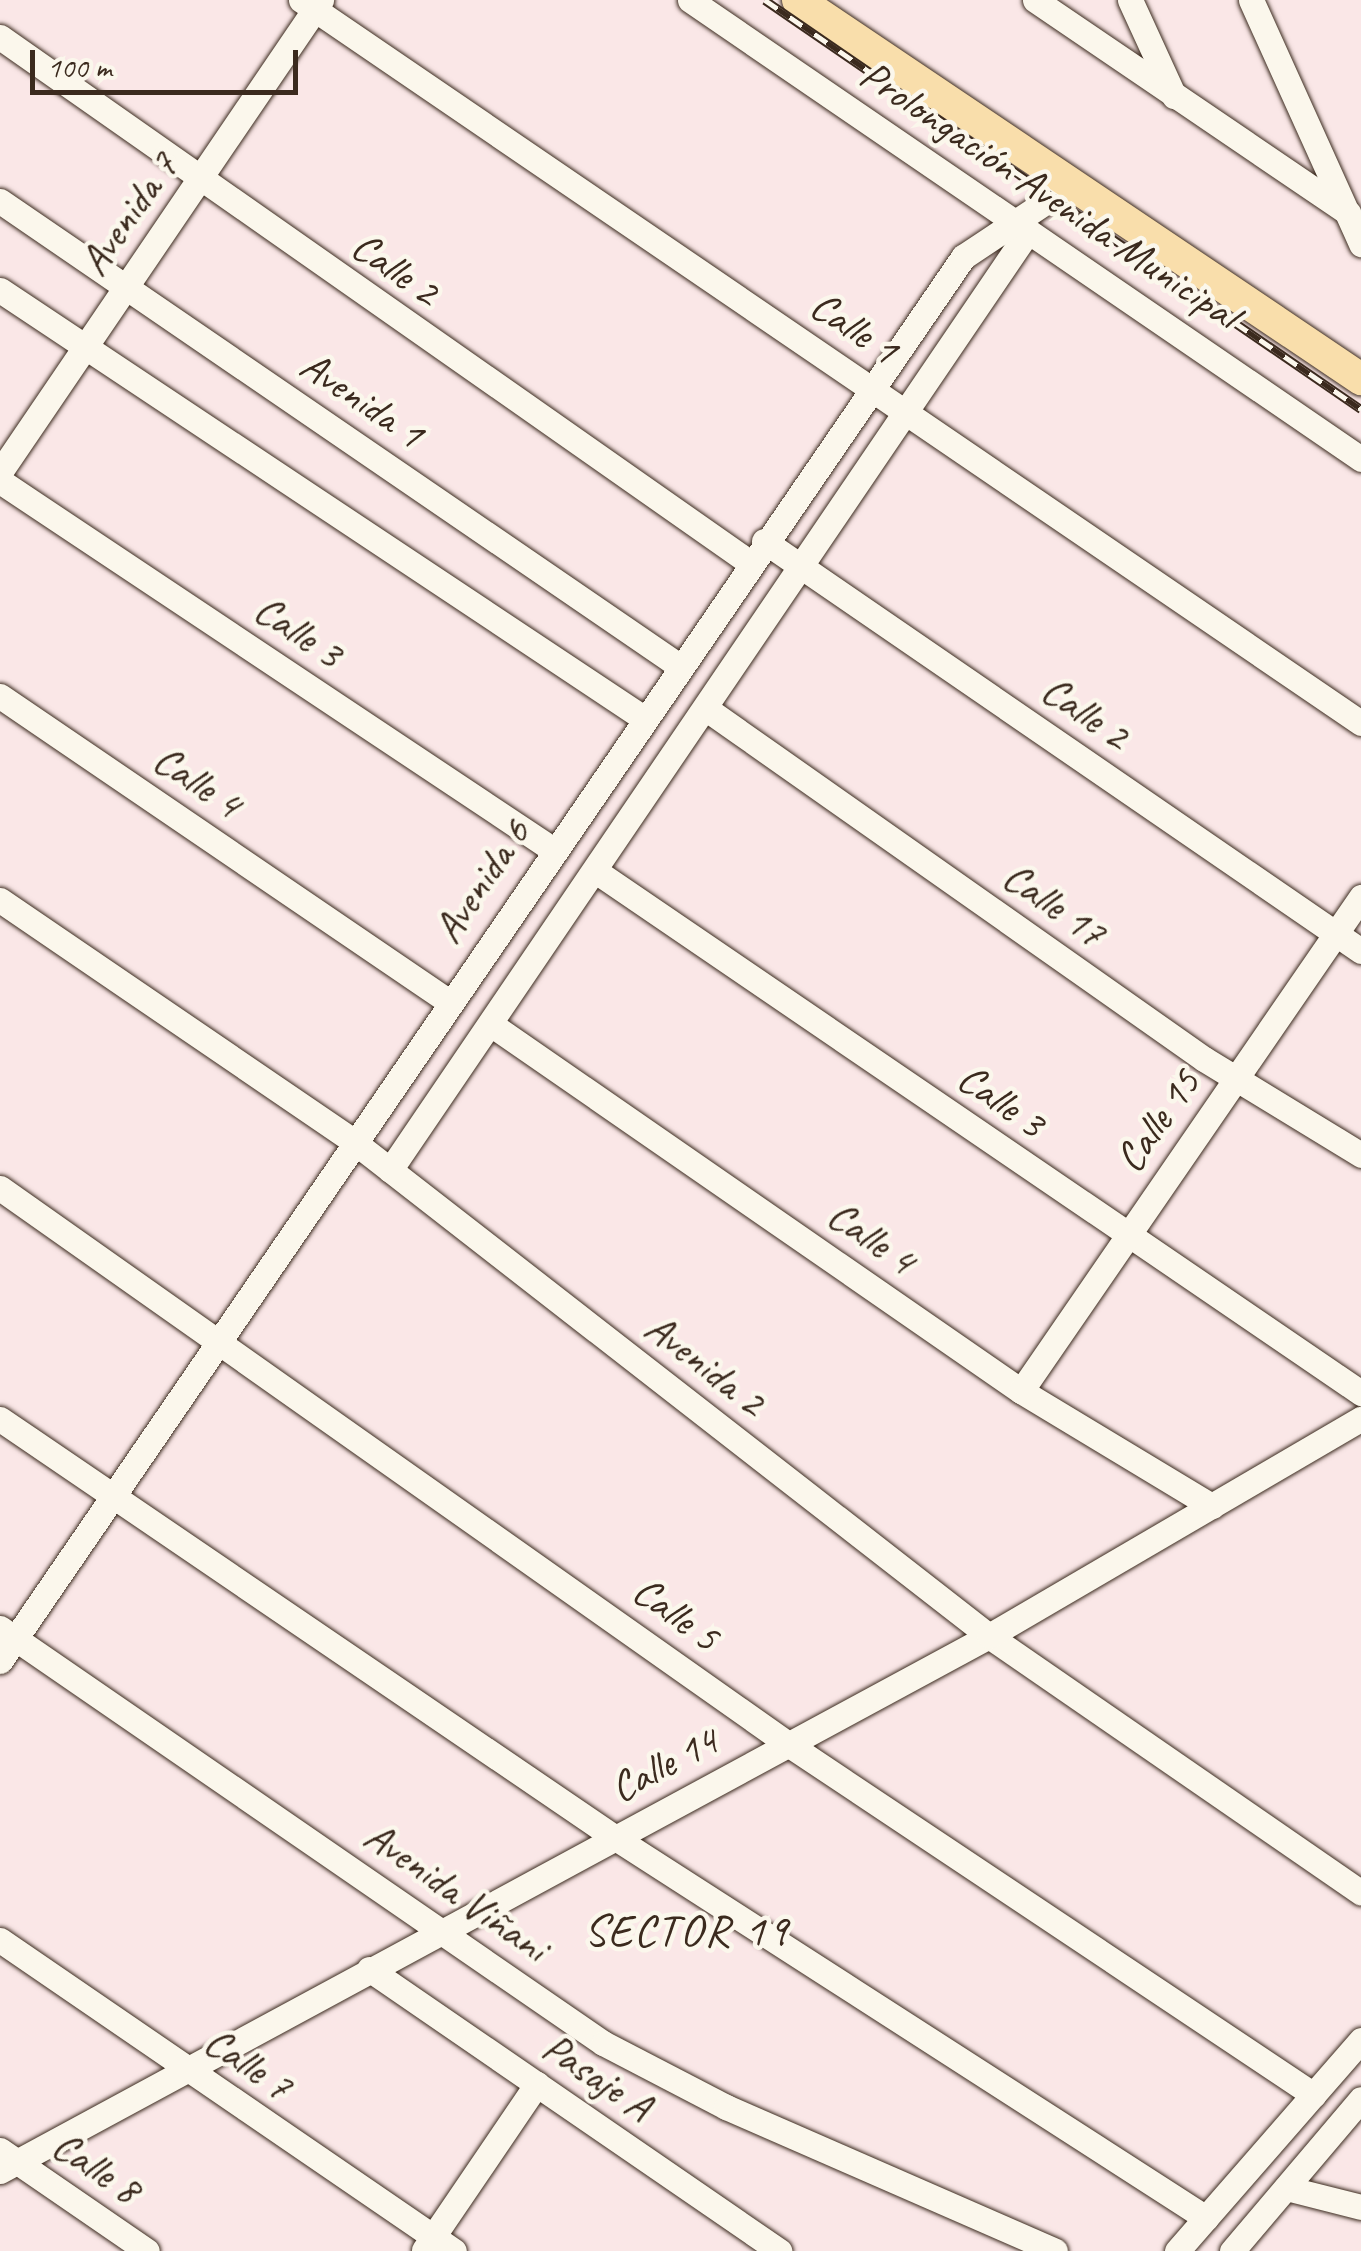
<!DOCTYPE html>
<meta charset="utf-8">
<style>
body{margin:0}
#map{position:relative;width:1361px;height:2251px;overflow:hidden;background:#fae7e7;font-family:Caveat,sans-serif}
div>[style]{position:absolute}
.roads{filter:drop-shadow(0 0 2px #3b2a1e) drop-shadow(0 0 2px #3b2a1e)}
.minor>*{height:25px;margin:-12.5px;padding:0 12.5px;transform-origin:12.5px;border-radius:12.5px;background:#fbf7ec}
.major>*{height:32px;margin:-16px;padding:0 16px;transform-origin:16px;border-radius:16px;background:#f9deab}
.rail>*{height:9px;margin-top:-4.5px;transform-origin:0;background:repeating-linear-gradient(90deg,#fbf7ec 0 15px,#3b2a1e 0 30px);box-sizing:border-box;border-block:2px solid #3b2a1e}
span{translate:-50% -50%;white-space:nowrap;text-align:center;line-height:1.15;-webkit-text-stroke:9px #fbf7ec;paint-order:stroke}
.street-label{font-size:42px;color:#3b2a1e}
.neighbourhood-label{font-size:45px;color:#3b2a1e;letter-spacing:2.5px}
.scale{position:absolute;left:30px;top:50px;width:268px;height:45px;box-sizing:border-box;border:5px solid #3b2a1e;border-top:0;padding-left:12px;font-size:30px;line-height:35px;white-space:nowrap;color:#3b2a1e;-webkit-text-stroke:8px #fbf7ec;paint-order:stroke}
</style>
<div id="map">
<div class="roads">
<div class="minor">
<div style="left:301px;top:0;width:1283px;rotate:34.3deg"></div>
<div style="left:690px;top:0;width:813px;rotate:34.37deg"></div>
<div style="left:1035px;top:0;width:379px;rotate:34.2deg"></div>
<div style="left:1130px;top:0;width:106px;rotate:65.4deg"></div>
<div style="left:1251px;top:0;width:268px;rotate:65.7deg"></div>
<div style="left:0;top:37px;width:915px;rotate:35.03deg"></div>
<div style="left:0;top:201px;width:822px;rotate:34.39deg"></div>
<div style="left:0;top:290px;width:771px;rotate:33.63deg"></div>
<div style="left:0;top:472px;width:571px;rotate:-55.78deg"></div>
<div style="left:0;top:481px;width:663px;rotate:33.69deg"></div>
<div style="left:764px;top:541px;width:724px;rotate:34.48deg"></div>
<div style="left:0;top:696px;width:542px;rotate:34.25deg"></div>
<div style="left:708px;top:710px;width:606px;rotate:35.13deg"></div>
<div style="left:1204px;top:1059px;width:184px;rotate:31.4deg"></div>
<div style="left:597px;top:872px;width:925px;rotate:34.29deg"></div>
<div style="left:0;top:900px;width:427px;rotate:34.3deg"></div>
<div style="left:353px;top:1141px;width:806px;rotate:37.89deg"></div>
<div style="left:989px;top:1636px;width:452px;rotate:34.6deg"></div>
<div style="left:492px;top:1025px;width:643px;rotate:34.68deg"></div>
<div style="left:1021px;top:1391px;width:223px;rotate:31.1deg"></div>
<div style="left:390px;top:1170px;width:1133px;rotate:-55.79deg"></div>
<div style="left:0;top:1188px;width:964px;rotate:35.21deg"></div>
<div style="left:788px;top:1744px;width:632px;rotate:33.72deg"></div>
<div style="left:1021px;top:1391px;width:600px;rotate:-55.46deg"></div>
<div style="left:0;top:1419px;width:743px;rotate:34.25deg"></div>
<div style="left:614px;top:1837px;width:704px;rotate:32.76deg"></div>
<div style="left:0;top:1628px;width:732px;rotate:34.54deg"></div>
<div style="left:603px;top:2043px;width:139px;rotate:27.5deg"></div>
<div style="left:726px;top:2107px;width:359px;rotate:23.6deg"></div>
<div style="left:0;top:1661px;width:1703px;rotate:-55.55deg"></div>
<div style="left:963px;top:257px;width:130px;rotate:-33.7deg"></div>
<div style="left:0;top:1940px;width:550px;rotate:34.41deg"></div>
<div style="left:369px;top:1969px;width:498px;rotate:34.5deg"></div>
<div style="left:0;top:2150px;width:178px;rotate:34.5deg"></div>
<div style="left:0;top:2171px;width:1124px;rotate:-28.41deg"></div>
<div style="left:989px;top:1636px;width:431px;rotate:-30.3deg"></div>
<div style="left:1286px;top:2188px;width:77px;rotate:14.2deg"></div>
<div style="left:424px;top:2250px;width:201px;rotate:-55.8deg"></div>
<div style="left:1177px;top:2251px;width:280px;rotate:-48.9deg"></div>
<div style="left:1232px;top:2251px;width:199px;rotate:-49.7deg"></div>
</div>
<div class="major">
<div style="left:798px;top:0;width:679px;rotate:33.95deg"></div>
</div>
</div>
<div class="rail">
<div style="left:765px;top:0;width:723px;rotate:34.46deg"></div>
</div>
<div class="street-label">
<span style="left:1049px;top:195px;rotate:34deg">Prolongación Avenida Municipal</span>
<span style="left:129px;top:214px;rotate:-55deg">Avenida 7</span>
<span style="left:395px;top:269px;rotate:35deg">Calle 2</span>
<span style="left:854px;top:328px;rotate:34deg">Calle 1</span>
<span style="left:362px;top:400px;rotate:34deg">Avenida 1</span>
<span style="left:298px;top:632px;rotate:34deg">Calle 3</span>
<span style="left:1085px;top:713px;rotate:35deg">Calle 2</span>
<span style="left:197px;top:782px;rotate:34deg">Calle 4</span>
<span style="left:482px;top:881px;rotate:-56deg">Avenida 6</span>
<span style="left:1054px;top:905px;rotate:35deg">Calle 17</span>
<span style="left:1001px;top:1101px;rotate:35deg">Calle 3</span>
<span style="left:1158px;top:1121px;rotate:-55deg">Calle 15</span>
<span style="left:871px;top:1238px;rotate:35deg">Calle 4</span>
<span style="left:705px;top:1365px;rotate:38deg">Avenida 2</span>
<span style="left:676px;top:1614px;rotate:36deg">Calle 5</span>
<span style="left:664px;top:1765px;rotate:-28deg">Calle 14</span>
<span style="left:456px;top:1892px;rotate:35deg">Avenida Viñani</span>
<span style="left:248px;top:2064px;rotate:34deg">Calle 7</span>
<span style="left:597px;top:2077px;rotate:34deg">Pasaje A</span>
<span style="left:96px;top:2168px;rotate:34deg">Calle 8</span>
</div>
<div class="neighbourhood-label">
<span style="left:687px;top:1931px">SECTOR 19</span>
</div>
<div class="scale">100 m</div>
</div>
